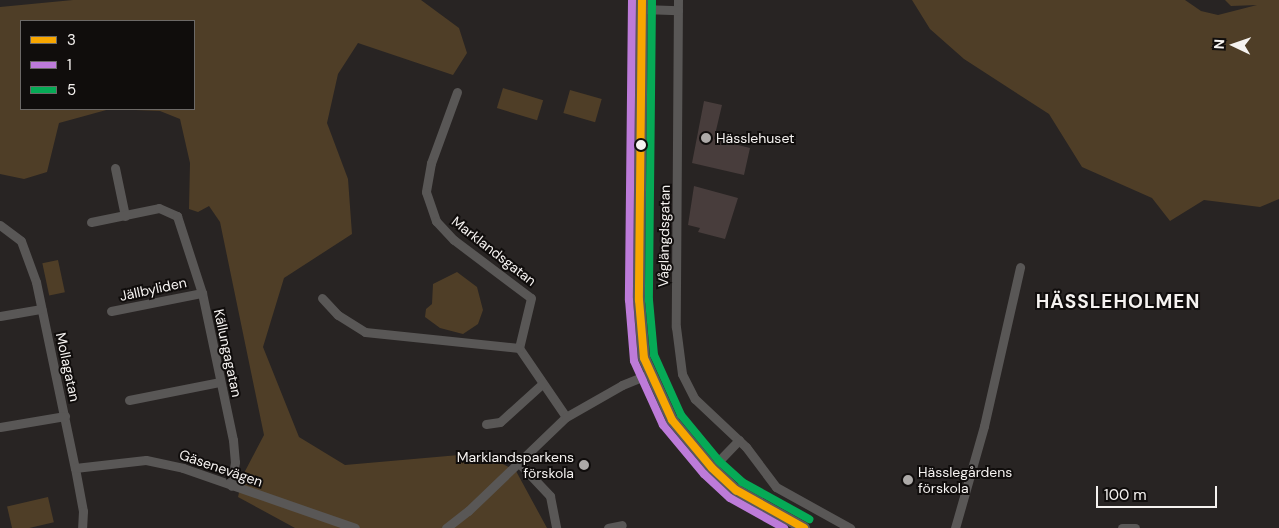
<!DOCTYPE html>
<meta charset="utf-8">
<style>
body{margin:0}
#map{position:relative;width:1279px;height:528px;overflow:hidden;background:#282423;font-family:"DM Sans",sans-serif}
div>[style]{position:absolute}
.green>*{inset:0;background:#4f3e27;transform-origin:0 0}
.building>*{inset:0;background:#483d3c}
.street>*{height:9px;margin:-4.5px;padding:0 4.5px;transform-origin:4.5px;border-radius:4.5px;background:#595756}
.secondary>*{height:12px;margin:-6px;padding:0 6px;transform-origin:6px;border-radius:6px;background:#5a5959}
.bus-1>*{height:8px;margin:-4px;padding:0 4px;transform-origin:4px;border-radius:4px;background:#f7a600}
.bus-2>*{height:8px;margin:-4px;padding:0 4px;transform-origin:4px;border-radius:4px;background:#bd7bd9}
.bus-3>*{height:8px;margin:-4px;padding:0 4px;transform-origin:4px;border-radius:4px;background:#06aa56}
.dots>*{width:14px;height:14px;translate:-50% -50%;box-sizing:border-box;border:2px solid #100d0c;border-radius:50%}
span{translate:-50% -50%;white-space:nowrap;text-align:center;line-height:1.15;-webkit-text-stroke:4px #100d0c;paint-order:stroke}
.poi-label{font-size:14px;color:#f5f2f0}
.left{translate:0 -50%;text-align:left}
.right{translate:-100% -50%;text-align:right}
.street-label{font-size:14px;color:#f5f2f0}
.district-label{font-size:19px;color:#f5f2f0;font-weight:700;letter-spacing:1px}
.legend{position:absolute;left:20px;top:20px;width:175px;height:90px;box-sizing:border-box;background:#100d0c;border:1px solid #6c6967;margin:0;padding:6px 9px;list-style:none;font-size:15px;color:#f5f2f0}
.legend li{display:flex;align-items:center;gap:10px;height:25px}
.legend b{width:25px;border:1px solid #6c6967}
.north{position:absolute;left:1209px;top:20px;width:50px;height:50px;-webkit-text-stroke:4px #100d0c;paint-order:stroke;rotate:273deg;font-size:14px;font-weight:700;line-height:20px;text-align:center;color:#f5f2f0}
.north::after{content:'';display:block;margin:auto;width:18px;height:22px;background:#f5f2f0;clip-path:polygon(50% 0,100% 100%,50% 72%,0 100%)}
.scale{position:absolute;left:1096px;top:486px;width:121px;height:22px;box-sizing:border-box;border:2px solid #f5f2f0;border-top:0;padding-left:6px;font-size:15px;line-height:18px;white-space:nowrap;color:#f5f2f0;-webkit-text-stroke:4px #100d0c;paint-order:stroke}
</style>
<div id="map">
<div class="green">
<div style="clip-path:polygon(evenodd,73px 0,421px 0,459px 28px,467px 53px,453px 75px,358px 43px,338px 74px,327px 123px,348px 179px,352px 234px,284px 278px,263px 347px,299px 437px,345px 465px,482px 453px,516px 471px,547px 528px,295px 528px,238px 497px,243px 475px,264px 435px,220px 222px,209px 206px,198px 212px,189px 209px,190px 163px,180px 119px,160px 111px,110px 109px,59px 123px,47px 172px,24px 179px,0 174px,0 7px,73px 0,21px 21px,194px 21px,194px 109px,21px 109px,21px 21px)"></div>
<div style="clip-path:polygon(912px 0,1185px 0,1201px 11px,1218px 15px,1257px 5px,1231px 6px,1225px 0,1279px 0,1279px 199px,1260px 207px,1204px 200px,1170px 221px,1152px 198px,1082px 167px,1049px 114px,964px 59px,930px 29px)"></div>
<div style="left:503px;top:88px;width:42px;height:21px;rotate:17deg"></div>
<div style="left:570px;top:90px;width:33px;height:24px;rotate:16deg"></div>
<div style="left:58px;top:260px;width:33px;height:16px;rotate:78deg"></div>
<div style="clip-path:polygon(457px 272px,477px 287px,483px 310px,478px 324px,463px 334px,440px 328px,425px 317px,426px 309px,432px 304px,433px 284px)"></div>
<div style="left:48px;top:497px;width:26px;height:42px;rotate:77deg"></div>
</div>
<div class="building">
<div style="clip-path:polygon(704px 101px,722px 105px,714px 139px,750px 148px,744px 175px,692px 163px)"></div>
<div style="clip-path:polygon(694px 186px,738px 198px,725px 239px,698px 232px,700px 228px,688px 225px)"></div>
</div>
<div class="street">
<div style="left:678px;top:0;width:327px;rotate:90.4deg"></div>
<div style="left:676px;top:327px;width:47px;rotate:82.7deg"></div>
<div style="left:682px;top:374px;width:28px;rotate:63deg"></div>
<div style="left:695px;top:399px;width:70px;rotate:43.3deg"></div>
<div style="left:746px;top:447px;width:50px;rotate:53.1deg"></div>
<div style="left:776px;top:487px;width:85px;rotate:29deg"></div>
<div style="left:642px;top:9px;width:36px;rotate:2deg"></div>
<div style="left:457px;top:92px;width:76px;rotate:110.1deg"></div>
<div style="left:431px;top:163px;width:29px;rotate:100deg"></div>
<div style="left:426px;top:192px;width:31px;rotate:71deg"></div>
<div style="left:436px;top:221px;width:26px;rotate:47deg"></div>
<div style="left:454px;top:240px;width:96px;rotate:37deg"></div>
<div style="left:531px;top:298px;width:51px;rotate:103.5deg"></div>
<div style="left:519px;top:348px;width:83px;rotate:55.7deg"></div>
<div style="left:115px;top:168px;width:49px;rotate:78.2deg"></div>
<div style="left:91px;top:222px;width:69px;rotate:-11.6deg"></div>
<div style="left:159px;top:208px;width:20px;rotate:24deg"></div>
<div style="left:177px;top:216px;width:81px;rotate:72deg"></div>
<div style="left:202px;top:293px;width:150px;rotate:78.1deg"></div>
<div style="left:233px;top:440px;width:22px;rotate:85deg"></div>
<div style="left:235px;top:462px;width:24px;rotate:99deg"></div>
<div style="left:0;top:225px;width:26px;rotate:37deg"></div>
<div style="left:21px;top:241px;width:44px;rotate:69.9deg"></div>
<div style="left:36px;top:282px;width:190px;rotate:78.2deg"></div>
<div style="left:75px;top:468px;width:44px;rotate:79.5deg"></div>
<div style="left:83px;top:511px;width:17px;rotate:93deg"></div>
<div style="left:322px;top:298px;width:23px;rotate:47deg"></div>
<div style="left:338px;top:315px;width:32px;rotate:32deg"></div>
<div style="left:365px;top:332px;width:155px;rotate:5.9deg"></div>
<div style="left:111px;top:311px;width:93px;rotate:-11.2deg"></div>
<div style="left:0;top:316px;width:42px;rotate:-9.7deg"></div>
<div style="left:129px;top:400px;width:93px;rotate:-11.2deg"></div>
<div style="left:486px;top:424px;width:14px;rotate:-8deg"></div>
<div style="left:500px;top:422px;width:57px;rotate:-42.1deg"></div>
<div style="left:0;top:427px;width:66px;rotate:-9.6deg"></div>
<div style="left:518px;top:462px;width:47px;rotate:46.7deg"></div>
<div style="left:550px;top:496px;width:33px;rotate:79deg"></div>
<div style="left:75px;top:468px;width:71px;rotate:-6.4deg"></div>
<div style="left:146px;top:460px;width:38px;rotate:12deg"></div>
<div style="left:183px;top:468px;width:182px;rotate:19.2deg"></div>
<div style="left:712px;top:468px;width:39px;rotate:-46deg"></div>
<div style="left:446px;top:528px;width:28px;rotate:-38deg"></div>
<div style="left:468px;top:511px;width:136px;rotate:-43.8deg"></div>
<div style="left:566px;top:417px;width:64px;rotate:-29.7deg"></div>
<div style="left:622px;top:385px;width:29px;rotate:-22deg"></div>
<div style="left:608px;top:528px;width:14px;rotate:-12deg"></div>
<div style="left:955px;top:528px;width:106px;rotate:-74.1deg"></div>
<div style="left:984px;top:426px;width:163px;rotate:-77.2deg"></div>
<div style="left:1122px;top:528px;width:13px"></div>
</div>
<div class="secondary">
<div style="left:642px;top:0;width:300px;rotate:90.6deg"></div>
<div style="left:639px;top:300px;width:58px;rotate:85.1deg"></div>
<div style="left:644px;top:358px;width:68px;rotate:65.7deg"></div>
<div style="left:672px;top:420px;width:62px;rotate:50.2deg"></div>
<div style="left:712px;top:468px;width:33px;rotate:43deg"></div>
<div style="left:736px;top:490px;width:78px;rotate:29.2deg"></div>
</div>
<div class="bus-1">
<div style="left:642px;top:0;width:300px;rotate:90.6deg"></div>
<div style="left:639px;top:300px;width:58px;rotate:85.1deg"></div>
<div style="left:644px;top:358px;width:68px;rotate:65.7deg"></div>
<div style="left:672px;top:420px;width:62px;rotate:50.2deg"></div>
<div style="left:712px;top:468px;width:33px;rotate:43deg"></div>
<div style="left:736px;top:490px;width:78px;rotate:29.2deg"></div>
</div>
<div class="bus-2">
<div style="left:632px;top:0;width:300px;rotate:90.6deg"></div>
<div style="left:629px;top:300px;width:61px;rotate:85.3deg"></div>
<div style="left:634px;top:361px;width:70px;rotate:65.6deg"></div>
<div style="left:663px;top:425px;width:64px;rotate:50.1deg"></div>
<div style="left:704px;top:474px;width:35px;rotate:43deg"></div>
<div style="left:730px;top:498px;width:62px;rotate:29.1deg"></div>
</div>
<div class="bus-3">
<div style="left:652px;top:0;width:300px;rotate:90.6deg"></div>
<div style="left:649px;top:300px;width:55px;rotate:84.8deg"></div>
<div style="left:654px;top:355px;width:66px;rotate:65.8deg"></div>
<div style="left:681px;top:415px;width:60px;rotate:50.4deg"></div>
<div style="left:719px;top:461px;width:31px;rotate:42deg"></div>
<div style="left:742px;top:482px;width:77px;rotate:28.9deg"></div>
</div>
<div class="dots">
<div style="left:706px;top:138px;background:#adaaa8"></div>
<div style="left:641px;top:145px;background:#f5f2f0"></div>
<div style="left:584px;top:465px;background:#adaaa8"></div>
<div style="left:908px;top:480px;background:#adaaa8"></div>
</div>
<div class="poi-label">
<span class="left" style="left:716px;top:138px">Hässlehuset</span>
<span class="right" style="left:574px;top:465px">Marklandsparkens<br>förskola</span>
<span class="left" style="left:918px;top:480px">Hässlegårdens<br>förskola</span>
</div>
<div class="street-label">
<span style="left:664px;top:236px;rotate:-89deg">Våglängdsgatan</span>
<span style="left:494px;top:251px;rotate:38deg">Marklandsgatan</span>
<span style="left:153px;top:289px;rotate:-12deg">Jällbyliden</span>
<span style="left:228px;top:353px;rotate:78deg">Källungagatan</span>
<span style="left:68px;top:367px;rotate:78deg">Mollagatan</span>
<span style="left:221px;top:468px;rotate:19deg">Gäsenevägen</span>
</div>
<div class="district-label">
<span style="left:1118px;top:302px">HÄSSLEHOLMEN</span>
</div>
<ul class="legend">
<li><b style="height:6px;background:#f7a600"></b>3</li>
<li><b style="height:6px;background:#bd7bd9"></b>1</li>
<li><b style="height:6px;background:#06aa56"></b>5</li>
</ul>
<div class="north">N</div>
<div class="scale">100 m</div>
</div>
